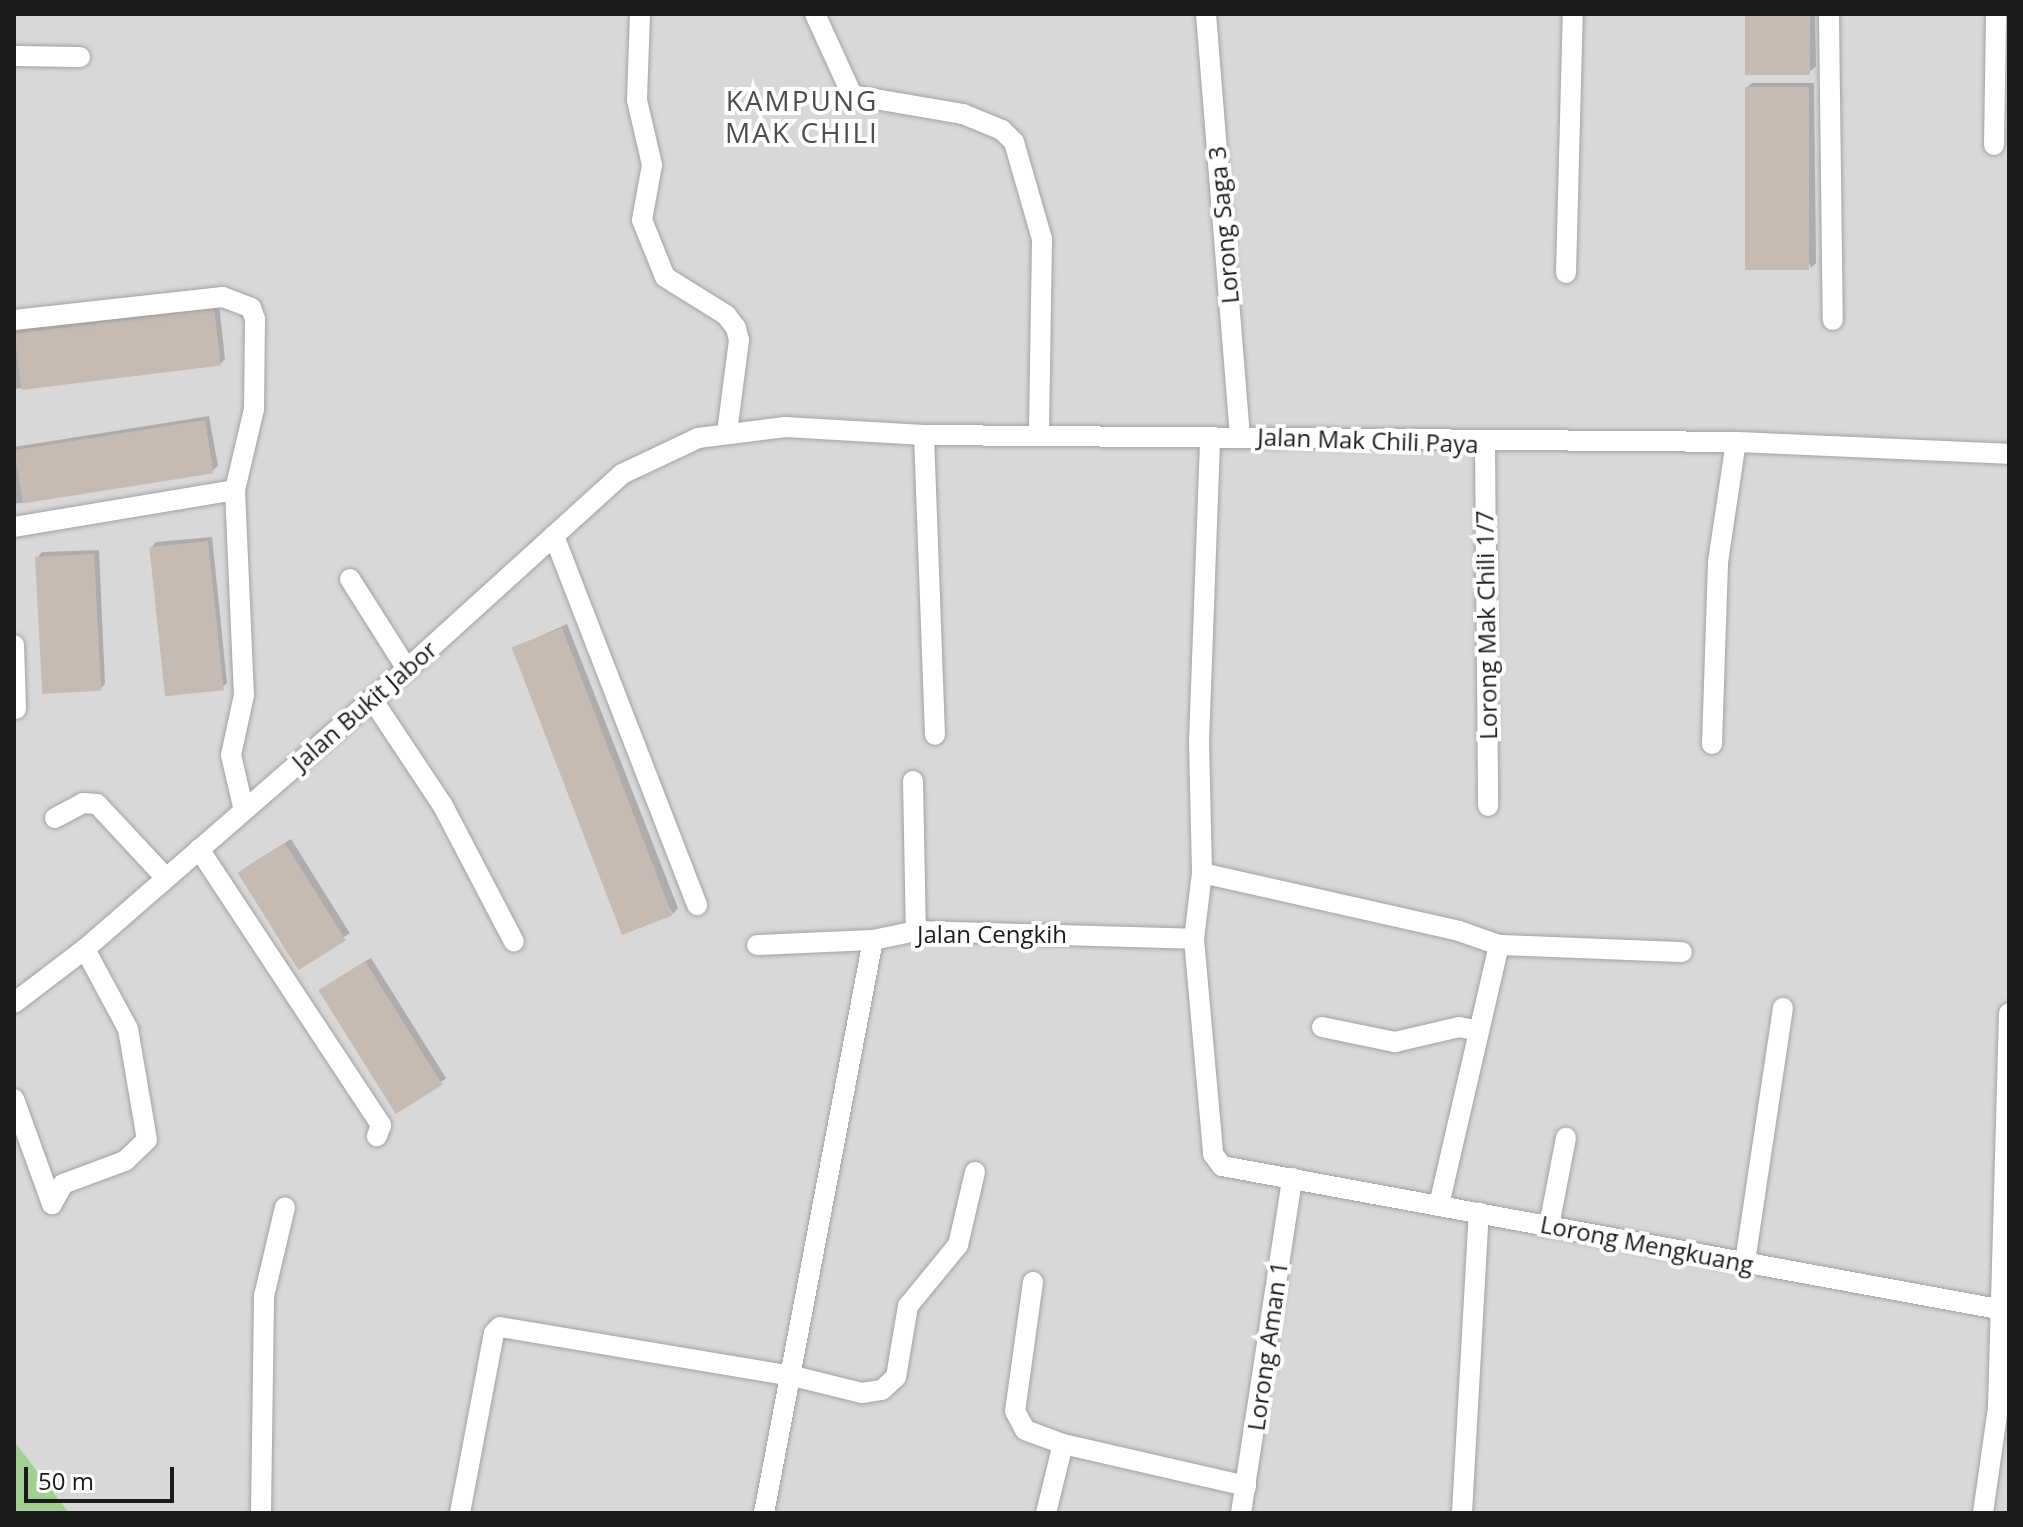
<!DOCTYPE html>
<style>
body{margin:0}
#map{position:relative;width:2023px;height:1527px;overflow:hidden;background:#ede9df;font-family:"Open Sans",sans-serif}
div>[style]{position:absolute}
.residential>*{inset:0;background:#d9d8d8;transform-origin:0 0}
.forest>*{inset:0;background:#a2cf92}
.shadow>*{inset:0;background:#0003;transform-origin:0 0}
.building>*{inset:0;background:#c5bbb3;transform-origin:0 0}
.roads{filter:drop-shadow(0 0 2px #a2a2a2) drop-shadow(0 0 2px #a2a2a2)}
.street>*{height:20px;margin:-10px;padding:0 10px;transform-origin:10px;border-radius:10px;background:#fff}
span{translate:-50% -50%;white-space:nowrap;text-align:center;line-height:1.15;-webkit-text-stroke:8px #fff;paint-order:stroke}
.street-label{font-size:24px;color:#1b1b1b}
.quarter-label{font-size:28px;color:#4e4e4e;letter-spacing:2px}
.frame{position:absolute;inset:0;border:16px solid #1b1b1b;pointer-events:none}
.scale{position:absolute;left:24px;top:1467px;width:150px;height:36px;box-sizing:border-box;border:4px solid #1b1b1b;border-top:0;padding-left:10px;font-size:24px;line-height:28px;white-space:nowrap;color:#1b1b1b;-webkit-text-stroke:6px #fff;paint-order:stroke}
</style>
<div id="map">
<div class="residential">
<div style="left:14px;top:14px;width:1995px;height:1499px"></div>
</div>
<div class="forest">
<div style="clip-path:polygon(14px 1441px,69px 1513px,14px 1513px)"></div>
</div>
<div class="shadow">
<div style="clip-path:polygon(1747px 14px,1815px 14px,1816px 66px,1811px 71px)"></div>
<div style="clip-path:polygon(1752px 83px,1814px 83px,1816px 263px,1811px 268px,1746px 88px)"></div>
<div style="clip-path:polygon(219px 304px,225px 359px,220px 364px,14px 389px,14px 329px)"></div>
<div style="clip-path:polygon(209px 416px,218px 466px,212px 471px,14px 504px,14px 447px)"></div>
<div style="clip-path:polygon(212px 537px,227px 683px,222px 688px,151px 548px,156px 542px)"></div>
<div style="clip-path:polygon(99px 550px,105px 684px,100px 689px,37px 558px,42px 552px)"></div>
<div style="clip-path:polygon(567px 624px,678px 908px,673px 914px,514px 648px)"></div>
<div style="left:291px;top:839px;width:111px;height:55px;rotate:58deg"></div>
<div style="left:371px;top:958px;width:142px;height:59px;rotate:58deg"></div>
</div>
<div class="building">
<div style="left:1745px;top:14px;width:65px;height:61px"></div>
<div style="left:1745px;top:87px;width:64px;height:183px"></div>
<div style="left:214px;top:309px;width:57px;height:201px;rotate:83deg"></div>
<div style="left:205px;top:420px;width:54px;height:193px;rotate:81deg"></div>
<div style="left:208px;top:541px;width:150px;height:59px;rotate:84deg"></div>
<div style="left:94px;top:554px;width:137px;height:59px;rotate:87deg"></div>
<div style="left:562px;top:628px;width:308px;height:54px;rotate:69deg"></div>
<div style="left:285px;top:843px;width:115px;height:56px;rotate:58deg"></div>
<div style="left:365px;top:961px;width:146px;height:55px;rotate:58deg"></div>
</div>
<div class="roads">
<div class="street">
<div style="left:640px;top:14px;width:86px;rotate:92deg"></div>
<div style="left:637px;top:100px;width:67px;rotate:77deg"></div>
<div style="left:652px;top:165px;width:56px;rotate:100.3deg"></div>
<div style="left:642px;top:220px;width:61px;rotate:68deg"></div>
<div style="left:665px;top:277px;width:72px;rotate:31.9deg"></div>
<div style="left:726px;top:315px;width:16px;rotate:52deg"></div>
<div style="left:736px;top:328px;width:12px;rotate:76deg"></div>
<div style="left:739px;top:340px;width:93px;rotate:97.4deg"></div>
<div style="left:815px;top:14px;width:89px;rotate:65.4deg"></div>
<div style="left:852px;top:95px;width:113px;rotate:9.7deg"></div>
<div style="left:963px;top:114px;width:42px;rotate:22.3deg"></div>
<div style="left:1002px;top:130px;width:17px;rotate:45deg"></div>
<div style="left:1014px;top:142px;width:101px;rotate:73.9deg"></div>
<div style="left:1042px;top:239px;width:197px;rotate:90.9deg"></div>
<div style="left:1206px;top:14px;width:423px;rotate:85.4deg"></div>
<div style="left:1829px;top:14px;width:306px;rotate:89.3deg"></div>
<div style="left:14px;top:56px;width:66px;rotate:0.9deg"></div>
<div style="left:1994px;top:145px;width:131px;rotate:-89.1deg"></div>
<div style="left:1566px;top:273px;width:259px;rotate:-88.5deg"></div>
<div style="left:14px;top:320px;width:210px;rotate:-6.3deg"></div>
<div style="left:223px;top:297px;width:30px;rotate:21deg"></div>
<div style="left:251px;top:308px;width:12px;rotate:70deg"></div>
<div style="left:255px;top:319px;width:90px;rotate:90.6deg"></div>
<div style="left:254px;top:409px;width:83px;rotate:103.2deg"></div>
<div style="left:235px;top:490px;width:205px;rotate:87.5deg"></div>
<div style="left:244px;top:695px;width:61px;rotate:102.2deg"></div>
<div style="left:231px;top:755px;width:57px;rotate:76.9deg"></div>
<div style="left:924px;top:435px;width:300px;rotate:87.9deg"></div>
<div style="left:1485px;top:444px;width:362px;rotate:89.5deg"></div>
<div style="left:14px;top:527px;width:224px;rotate:-9.5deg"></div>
<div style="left:554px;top:536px;width:396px;rotate:68.8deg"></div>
<div style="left:350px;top:579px;width:107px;rotate:57.7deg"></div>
<div style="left:14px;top:645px;width:64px;rotate:88.2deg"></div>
<div style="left:372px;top:699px;width:128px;rotate:56.4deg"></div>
<div style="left:443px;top:806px;width:153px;rotate:62.4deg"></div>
<div style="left:1712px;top:744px;width:182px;rotate:-88.1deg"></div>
<div style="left:1718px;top:562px;width:121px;rotate:-81.5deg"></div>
<div style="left:913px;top:781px;width:150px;rotate:88.9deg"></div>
<div style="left:55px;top:818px;width:32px;rotate:-28deg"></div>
<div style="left:83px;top:803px;width:14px;rotate:4deg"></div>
<div style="left:97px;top:804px;width:101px;rotate:47deg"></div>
<div style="left:199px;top:849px;width:331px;rotate:56.6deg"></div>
<div style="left:381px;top:1125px;width:12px;rotate:110deg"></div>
<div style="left:1202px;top:873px;width:263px;rotate:12.7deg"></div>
<div style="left:1459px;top:931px;width:42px;rotate:19.3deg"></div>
<div style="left:1499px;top:945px;width:267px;rotate:103deg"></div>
<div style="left:1194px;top:939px;width:216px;rotate:84.9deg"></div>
<div style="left:1213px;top:1154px;width:15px;rotate:53deg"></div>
<div style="left:1222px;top:1166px;width:800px;rotate:10.44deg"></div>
<div style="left:757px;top:945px;width:116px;rotate:-2.5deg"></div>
<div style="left:1499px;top:945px;width:183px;rotate:2.2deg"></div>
<div style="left:14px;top:1003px;width:89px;rotate:-37.3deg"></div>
<div style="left:85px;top:949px;width:427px;rotate:-41deg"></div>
<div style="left:407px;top:669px;width:290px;rotate:-42.2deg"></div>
<div style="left:622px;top:474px;width:84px;rotate:-25.3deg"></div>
<div style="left:698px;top:438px;width:88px;rotate:-7.2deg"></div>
<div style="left:785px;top:427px;width:139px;rotate:3.3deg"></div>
<div style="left:924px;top:435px;width:812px;rotate:0.49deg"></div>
<div style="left:1736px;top:442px;width:273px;rotate:2.5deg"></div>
<div style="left:1322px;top:1027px;width:75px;rotate:11.6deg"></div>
<div style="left:1395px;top:1042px;width:66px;rotate:-13.2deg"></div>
<div style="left:1459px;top:1027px;width:20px;rotate:11deg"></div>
<div style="left:14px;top:1099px;width:112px;rotate:70.1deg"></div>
<div style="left:52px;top:1204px;width:23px;rotate:-61deg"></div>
<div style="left:63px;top:1184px;width:66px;rotate:-20.4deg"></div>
<div style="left:125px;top:1161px;width:30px;rotate:-44deg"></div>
<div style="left:147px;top:1140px;width:113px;rotate:-99.7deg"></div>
<div style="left:128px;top:1029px;width:91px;rotate:-118.3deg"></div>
<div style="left:1549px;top:1226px;width:90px;rotate:-79.1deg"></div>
<div style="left:1745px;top:1262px;width:257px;rotate:-81.5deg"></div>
<div style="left:1033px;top:1282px;width:130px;rotate:97.9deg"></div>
<div style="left:1015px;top:1411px;width:21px;rotate:62deg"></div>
<div style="left:1025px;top:1430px;width:40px;rotate:20.2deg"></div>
<div style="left:1063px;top:1444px;width:188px;rotate:12.9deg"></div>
<div style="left:261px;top:1513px;width:217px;rotate:-89.2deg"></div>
<div style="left:264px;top:1296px;width:91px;rotate:-76.7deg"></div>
<div style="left:460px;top:1513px;width:183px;rotate:-79.3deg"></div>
<div style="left:494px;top:1333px;width:8px;rotate:-45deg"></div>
<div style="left:500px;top:1327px;width:297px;rotate:9.5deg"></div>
<div style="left:793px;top:1376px;width:71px;rotate:13.8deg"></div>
<div style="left:862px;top:1393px;width:20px;rotate:-9deg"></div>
<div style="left:882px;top:1390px;width:19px;rotate:-43deg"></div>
<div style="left:896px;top:1377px;width:72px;rotate:-80.4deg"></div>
<div style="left:908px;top:1306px;width:79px;rotate:-50.7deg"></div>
<div style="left:958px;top:1245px;width:75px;rotate:-76.9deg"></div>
<div style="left:764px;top:1513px;width:583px;rotate:-79.23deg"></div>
<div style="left:873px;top:940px;width:44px;rotate:-11.8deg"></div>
<div style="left:916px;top:931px;width:278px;rotate:1.6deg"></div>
<div style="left:1194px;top:939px;width:66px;rotate:-83.1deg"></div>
<div style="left:1202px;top:873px;width:131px;rotate:-91.3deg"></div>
<div style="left:1199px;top:742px;width:303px;rotate:-87.9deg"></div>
<div style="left:1046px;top:1513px;width:71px;rotate:-76.2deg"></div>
<div style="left:1241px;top:1513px;width:339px;rotate:-81.3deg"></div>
<div style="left:1462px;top:1513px;width:301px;rotate:-86.8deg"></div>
<div style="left:1983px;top:1513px;width:106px;rotate:-81.9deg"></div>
<div style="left:1998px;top:1408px;width:395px;rotate:-88.4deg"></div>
</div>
</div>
<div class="street-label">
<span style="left:1223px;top:225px;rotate:-95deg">Lorong Saga 3</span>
<span style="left:1368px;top:440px;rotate:2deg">Jalan Mak Chili Paya</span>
<span style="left:1486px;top:625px;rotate:-91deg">Lorong Mak Chili 1/7</span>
<span style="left:364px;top:705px;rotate:-41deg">Jalan Bukit Jabor</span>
<span style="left:992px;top:934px">Jalan Cengkih</span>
<span style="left:1647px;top:1244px;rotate:11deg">Lorong Mengkuang</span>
<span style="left:1267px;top:1346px;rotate:-82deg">Lorong Aman 1</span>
</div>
<div class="quarter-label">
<span style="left:802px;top:116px">KAMPUNG<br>MAK CHILI</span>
</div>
<div class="frame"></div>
<div class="scale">50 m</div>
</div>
